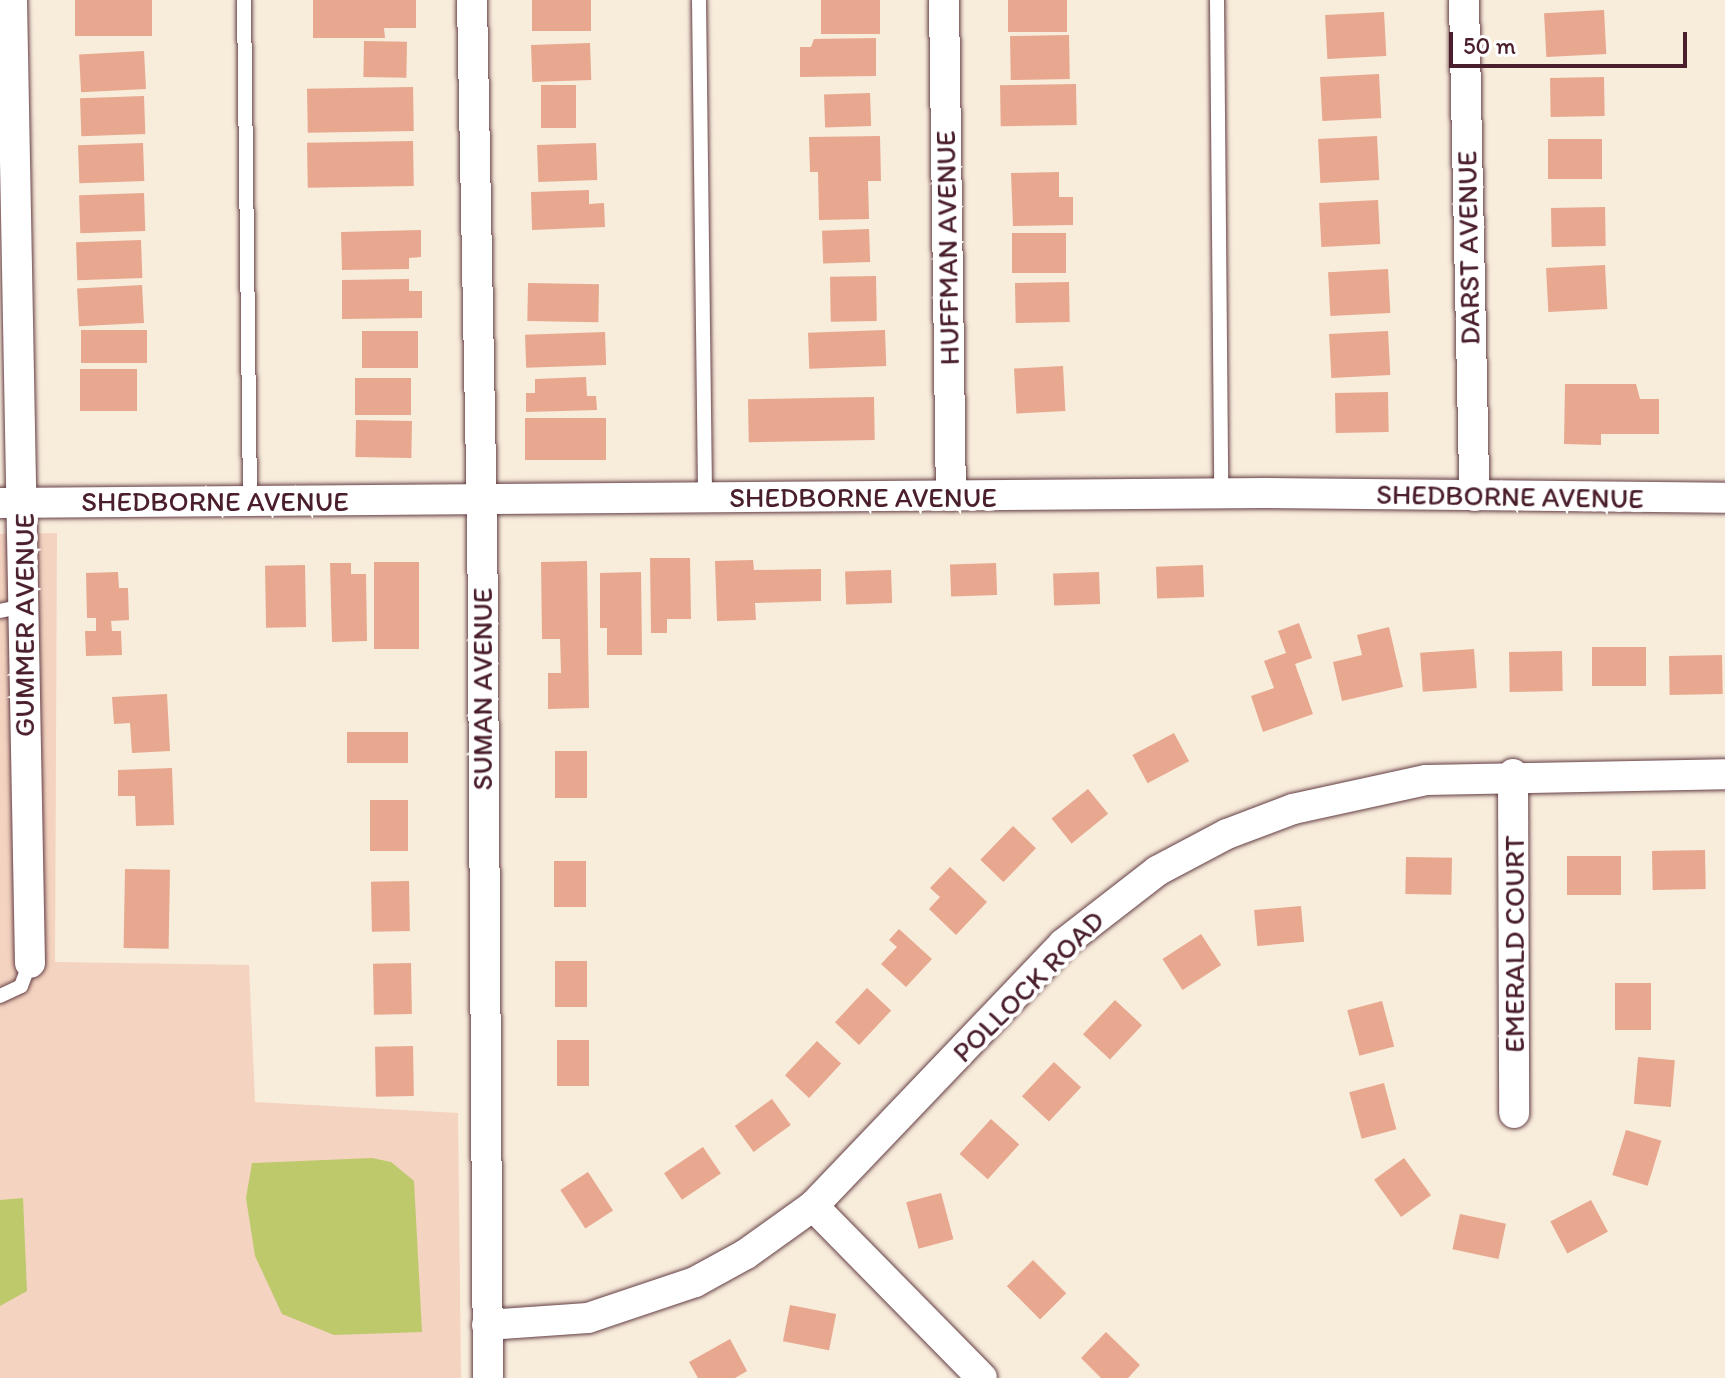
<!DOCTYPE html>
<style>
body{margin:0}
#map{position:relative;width:1725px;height:1378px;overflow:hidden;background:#f8ecdb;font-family:Itim,sans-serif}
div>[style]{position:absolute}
.built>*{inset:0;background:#f4d3c0}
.green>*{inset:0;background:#bdc96b}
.building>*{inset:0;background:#e7a88f;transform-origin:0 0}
.roads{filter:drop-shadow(0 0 2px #643e45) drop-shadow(0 0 2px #643e45)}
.lane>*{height:14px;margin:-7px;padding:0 7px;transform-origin:7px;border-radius:7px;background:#fff}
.street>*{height:30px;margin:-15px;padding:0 15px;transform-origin:15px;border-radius:15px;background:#fff}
span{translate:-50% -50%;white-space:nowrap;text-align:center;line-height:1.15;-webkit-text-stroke:8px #fff;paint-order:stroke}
.street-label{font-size:28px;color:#4a1f2b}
.scale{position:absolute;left:1449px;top:32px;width:238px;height:36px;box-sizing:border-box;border:4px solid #4a1f2b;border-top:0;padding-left:10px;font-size:24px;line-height:28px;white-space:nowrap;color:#4a1f2b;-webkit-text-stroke:6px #fff;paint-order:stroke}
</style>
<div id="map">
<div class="built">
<div style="clip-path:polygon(57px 533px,55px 962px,249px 965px,255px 1102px,458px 1113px,461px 1378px,0 1378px,0 534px)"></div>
</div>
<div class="green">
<div style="clip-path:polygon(372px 1158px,391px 1162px,414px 1181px,422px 1332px,334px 1335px,282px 1314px,255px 1256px,246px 1198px,252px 1163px)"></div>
<div style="clip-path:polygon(23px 1198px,27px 1291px,0 1306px,0 1200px)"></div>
</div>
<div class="building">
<div style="left:75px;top:0;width:77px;height:36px"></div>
<div style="clip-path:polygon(313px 0,416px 0,416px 28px,384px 28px,385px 38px,313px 38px)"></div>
<div style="left:532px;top:0;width:59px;height:31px"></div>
<div style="left:821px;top:0;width:59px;height:34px"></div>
<div style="left:1008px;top:0;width:59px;height:32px"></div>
<div style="left:1604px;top:10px;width:44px;height:60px;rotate:87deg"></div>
<div style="left:1384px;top:12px;width:44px;height:59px;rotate:87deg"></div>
<div style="left:1069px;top:35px;width:44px;height:59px;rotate:89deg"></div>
<div style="clip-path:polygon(876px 38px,876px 76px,800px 77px,800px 47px,811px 47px,814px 39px)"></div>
<div style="left:364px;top:41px;width:43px;height:36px;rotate:1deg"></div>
<div style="left:590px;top:43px;width:37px;height:59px;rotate:88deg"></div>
<div style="left:144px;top:51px;width:38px;height:65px;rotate:87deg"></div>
<div style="left:1379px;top:74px;width:44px;height:59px;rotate:87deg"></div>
<div style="left:1604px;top:77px;width:39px;height:54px;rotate:89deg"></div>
<div style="left:1076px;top:84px;width:41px;height:76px;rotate:89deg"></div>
<div style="left:541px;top:85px;width:35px;height:43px"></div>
<div style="left:413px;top:87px;width:44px;height:106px;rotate:89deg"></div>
<div style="left:870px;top:93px;width:33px;height:46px;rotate:88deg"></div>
<div style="left:144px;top:96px;width:38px;height:64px;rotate:88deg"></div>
<div style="clip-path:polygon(880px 136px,881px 181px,868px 181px,869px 219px,819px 220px,818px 172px,810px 172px,809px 137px)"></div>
<div style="left:1377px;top:136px;width:44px;height:59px;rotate:87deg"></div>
<div style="left:1602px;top:139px;width:40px;height:54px;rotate:90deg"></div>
<div style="left:413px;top:141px;width:45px;height:106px;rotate:89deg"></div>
<div style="left:143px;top:143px;width:38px;height:65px;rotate:88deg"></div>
<div style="left:596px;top:143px;width:37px;height:59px;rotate:88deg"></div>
<div style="clip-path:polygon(1059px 172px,1059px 197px,1073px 197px,1073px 225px,1013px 226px,1011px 173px)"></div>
<div style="clip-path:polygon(589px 190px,589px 204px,604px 203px,605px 227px,532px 230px,531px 192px)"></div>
<div style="left:144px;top:193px;width:38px;height:65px;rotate:88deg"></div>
<div style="left:1378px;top:200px;width:44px;height:59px;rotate:87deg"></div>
<div style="left:1605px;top:207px;width:39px;height:54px;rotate:89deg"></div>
<div style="left:869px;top:229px;width:33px;height:47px;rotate:88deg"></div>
<div style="clip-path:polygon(421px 230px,421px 257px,409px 258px,409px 269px,342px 270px,341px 232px)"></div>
<div style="left:1012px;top:233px;width:54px;height:40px"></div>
<div style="left:141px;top:240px;width:38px;height:65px;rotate:88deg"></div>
<div style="left:1605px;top:265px;width:44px;height:59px;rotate:87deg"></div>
<div style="left:1388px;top:269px;width:44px;height:60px;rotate:87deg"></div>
<div style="left:876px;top:276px;width:45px;height:46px;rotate:89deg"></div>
<div style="clip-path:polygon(409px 279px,409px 291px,422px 291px,422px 318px,342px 319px,342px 280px)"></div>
<div style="left:1069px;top:282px;width:40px;height:54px;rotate:89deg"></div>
<div style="left:528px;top:283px;width:71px;height:38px;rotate:1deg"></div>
<div style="left:142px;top:285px;width:38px;height:65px;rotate:87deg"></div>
<div style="left:147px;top:330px;width:33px;height:66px;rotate:90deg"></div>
<div style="left:885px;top:330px;width:36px;height:77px;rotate:88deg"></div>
<div style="left:362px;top:331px;width:56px;height:37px"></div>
<div style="left:1388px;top:331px;width:44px;height:59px;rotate:87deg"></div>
<div style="left:605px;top:332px;width:33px;height:80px;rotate:88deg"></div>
<div style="left:1063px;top:366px;width:45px;height:49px;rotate:87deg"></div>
<div style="left:137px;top:369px;width:42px;height:57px;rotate:90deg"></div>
<div style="clip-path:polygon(586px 377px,587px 396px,596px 396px,597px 410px,526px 412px,526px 393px,535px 393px,535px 379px)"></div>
<div style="left:355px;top:378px;width:56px;height:37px"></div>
<div style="clip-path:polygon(1565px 384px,1636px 384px,1640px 399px,1659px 399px,1659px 434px,1601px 434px,1601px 445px,1564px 444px)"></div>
<div style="left:1388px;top:392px;width:40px;height:53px;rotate:89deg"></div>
<div style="left:874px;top:397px;width:43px;height:126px;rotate:89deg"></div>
<div style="left:606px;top:418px;width:42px;height:81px;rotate:90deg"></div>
<div style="left:356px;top:420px;width:56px;height:37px;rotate:1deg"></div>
<div style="clip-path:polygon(650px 558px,690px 558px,691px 619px,667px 619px,667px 633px,651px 633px)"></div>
<div style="clip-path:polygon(753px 560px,754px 570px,821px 569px,821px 601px,755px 603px,756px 620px,717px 621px,715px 561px)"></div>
<div style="clip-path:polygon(587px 561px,589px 708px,548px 709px,548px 673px,561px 673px,560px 639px,542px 639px,541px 562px)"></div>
<div style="left:374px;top:562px;width:45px;height:87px"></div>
<div style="clip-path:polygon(330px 563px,351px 563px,351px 574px,366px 574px,367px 641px,332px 642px)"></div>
<div style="left:996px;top:563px;width:32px;height:46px;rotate:88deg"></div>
<div style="left:305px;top:565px;width:62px;height:40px;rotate:89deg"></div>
<div style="left:1203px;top:565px;width:32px;height:47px;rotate:88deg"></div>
<div style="left:891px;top:570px;width:33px;height:46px;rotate:88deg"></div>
<div style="clip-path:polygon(118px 572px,119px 588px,128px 588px,129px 620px,111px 621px,112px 631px,121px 631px,122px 655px,86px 656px,85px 631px,96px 631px,96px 618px,87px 618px,86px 573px)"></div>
<div style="clip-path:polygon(641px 572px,642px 655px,607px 655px,607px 628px,600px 628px,600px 573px)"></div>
<div style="left:1099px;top:572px;width:32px;height:46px;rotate:88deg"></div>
<div style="clip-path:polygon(1299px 623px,1312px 658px,1295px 664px,1313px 714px,1263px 732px,1251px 696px,1274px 688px,1264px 661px,1286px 653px,1278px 631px)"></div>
<div style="clip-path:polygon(1389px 627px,1403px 687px,1342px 701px,1333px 662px,1362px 655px,1357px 635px)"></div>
<div style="left:1592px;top:647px;width:54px;height:39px"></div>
<div style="left:1474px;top:649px;width:39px;height:54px;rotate:86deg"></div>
<div style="left:1562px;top:651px;width:40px;height:53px;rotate:89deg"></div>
<div style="left:1722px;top:655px;width:39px;height:53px;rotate:89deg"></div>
<div style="clip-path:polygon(167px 694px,170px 751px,132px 753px,130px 723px,114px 724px,112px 697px)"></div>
<div style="left:408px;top:732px;width:31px;height:61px;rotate:90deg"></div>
<div style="left:1174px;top:733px;width:32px;height:47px;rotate:62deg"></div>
<div style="left:555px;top:751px;width:32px;height:47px"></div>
<div style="clip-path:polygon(172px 768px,174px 825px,136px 826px,135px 796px,118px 796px,118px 770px)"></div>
<div style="left:1088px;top:789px;width:32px;height:47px;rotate:51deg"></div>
<div style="left:370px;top:800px;width:38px;height:51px"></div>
<div style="left:1013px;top:826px;width:32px;height:47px;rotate:44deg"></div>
<div style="left:1705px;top:850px;width:39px;height:53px;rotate:89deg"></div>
<div style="left:1621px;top:856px;width:39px;height:54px;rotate:90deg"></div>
<div style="left:1406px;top:857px;width:46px;height:37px;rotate:1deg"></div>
<div style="left:554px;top:861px;width:32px;height:46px"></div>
<div style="clip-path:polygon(950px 867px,987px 902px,956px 935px,929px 909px,940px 897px,930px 888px)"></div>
<div style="left:125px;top:869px;width:45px;height:79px;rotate:1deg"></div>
<div style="left:409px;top:881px;width:50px;height:38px;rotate:89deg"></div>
<div style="left:1301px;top:906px;width:36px;height:47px;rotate:85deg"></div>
<div style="clip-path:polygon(899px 929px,932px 959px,906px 987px,881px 964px,897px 947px,889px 940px)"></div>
<div style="left:1201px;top:934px;width:37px;height:46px;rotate:57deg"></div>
<div style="left:555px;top:961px;width:32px;height:46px"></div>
<div style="left:411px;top:963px;width:51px;height:38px;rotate:89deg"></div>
<div style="left:1615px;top:983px;width:36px;height:47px"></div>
<div style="left:867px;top:988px;width:33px;height:47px;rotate:43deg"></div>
<div style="left:1115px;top:1000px;width:37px;height:47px;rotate:43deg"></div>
<div style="left:1382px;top:1001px;width:47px;height:36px;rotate:75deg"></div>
<div style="left:557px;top:1040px;width:32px;height:46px"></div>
<div style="left:817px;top:1041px;width:33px;height:47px;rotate:43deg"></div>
<div style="left:413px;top:1046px;width:50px;height:38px;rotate:89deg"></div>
<div style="left:1638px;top:1057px;width:37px;height:47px;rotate:5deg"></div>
<div style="left:1054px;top:1062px;width:37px;height:47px;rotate:43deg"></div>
<div style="left:1384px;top:1083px;width:48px;height:36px;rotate:75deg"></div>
<div style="left:772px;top:1099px;width:32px;height:46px;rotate:54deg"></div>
<div style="left:991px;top:1119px;width:38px;height:47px;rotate:42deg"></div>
<div style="left:1626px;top:1130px;width:37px;height:47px;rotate:17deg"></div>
<div style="left:703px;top:1147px;width:32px;height:47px;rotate:56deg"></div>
<div style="left:1404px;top:1158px;width:46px;height:37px;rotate:54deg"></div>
<div style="left:588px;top:1172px;width:46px;height:33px;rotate:57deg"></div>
<div style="left:941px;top:1193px;width:48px;height:36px;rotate:75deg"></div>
<div style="left:1591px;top:1200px;width:36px;height:46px;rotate:62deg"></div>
<div style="left:1460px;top:1214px;width:47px;height:36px;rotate:12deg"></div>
<div style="left:1033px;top:1260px;width:47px;height:37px;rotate:45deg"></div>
<div style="left:790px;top:1305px;width:47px;height:37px;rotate:11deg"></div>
<div style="clip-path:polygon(1106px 1332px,1140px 1365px,1128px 1378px,1101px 1378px,1081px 1358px)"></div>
<div style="clip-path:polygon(730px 1339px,747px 1371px,735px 1378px,698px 1378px,689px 1362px)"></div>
</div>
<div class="roads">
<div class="lane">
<div style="left:244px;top:0;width:501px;rotate:89.31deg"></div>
<div style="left:699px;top:0;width:498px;rotate:89.3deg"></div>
<div style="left:1217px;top:0;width:494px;rotate:89.5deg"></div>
<div style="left:0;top:611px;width:25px;rotate:-12deg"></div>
<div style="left:0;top:996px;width:23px;rotate:-25deg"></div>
<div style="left:21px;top:986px;width:25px;rotate:-69deg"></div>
</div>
<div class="street">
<div style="left:12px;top:0;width:963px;rotate:88.93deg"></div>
<div style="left:472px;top:0;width:499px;rotate:88.9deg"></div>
<div style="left:482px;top:499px;width:879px;rotate:89.61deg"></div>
<div style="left:944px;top:0;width:496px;rotate:89.2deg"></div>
<div style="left:1464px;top:0;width:496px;rotate:88.8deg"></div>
<div style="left:0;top:503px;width:1266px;rotate:-0.45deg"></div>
<div style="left:1266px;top:493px;width:459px;rotate:0.6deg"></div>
<div style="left:1513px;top:774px;width:339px;rotate:89.8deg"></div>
<div style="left:813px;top:1206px;width:241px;rotate:45.5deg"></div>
<div style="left:487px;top:1325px;width:101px;rotate:-4deg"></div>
<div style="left:588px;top:1318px;width:113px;rotate:-18.6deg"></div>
<div style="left:695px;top:1282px;width:58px;rotate:-28.8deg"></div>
<div style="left:746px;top:1254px;width:82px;rotate:-35.6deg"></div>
<div style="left:813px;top:1206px;width:362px;rotate:-46.3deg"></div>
<div style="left:1063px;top:944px;width:119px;rotate:-37.8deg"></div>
<div style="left:1157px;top:871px;width:79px;rotate:-27.9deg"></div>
<div style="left:1227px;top:834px;width:71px;rotate:-20.7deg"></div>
<div style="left:1293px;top:809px;width:136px;rotate:-12.3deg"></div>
<div style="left:1426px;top:780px;width:299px;rotate:-1.1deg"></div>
</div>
</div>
<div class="street-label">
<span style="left:947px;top:248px;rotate:-91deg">HUFFMAN AVENUE</span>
<span style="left:1468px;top:248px;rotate:-91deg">DARST AVENUE</span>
<span style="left:1510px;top:496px;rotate:1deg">SHEDBORNE AVENUE</span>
<span style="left:863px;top:497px">SHEDBORNE AVENUE</span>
<span style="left:215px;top:501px">SHEDBORNE AVENUE</span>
<span style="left:24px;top:625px;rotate:-90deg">GUMMER AVENUE</span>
<span style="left:482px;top:689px;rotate:-90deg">SUMAN AVENUE</span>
<span style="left:1514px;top:944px;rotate:-90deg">EMERALD COURT</span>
<span style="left:1028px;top:986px;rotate:-45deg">POLLOCK ROAD</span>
</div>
<div class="scale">50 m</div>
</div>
